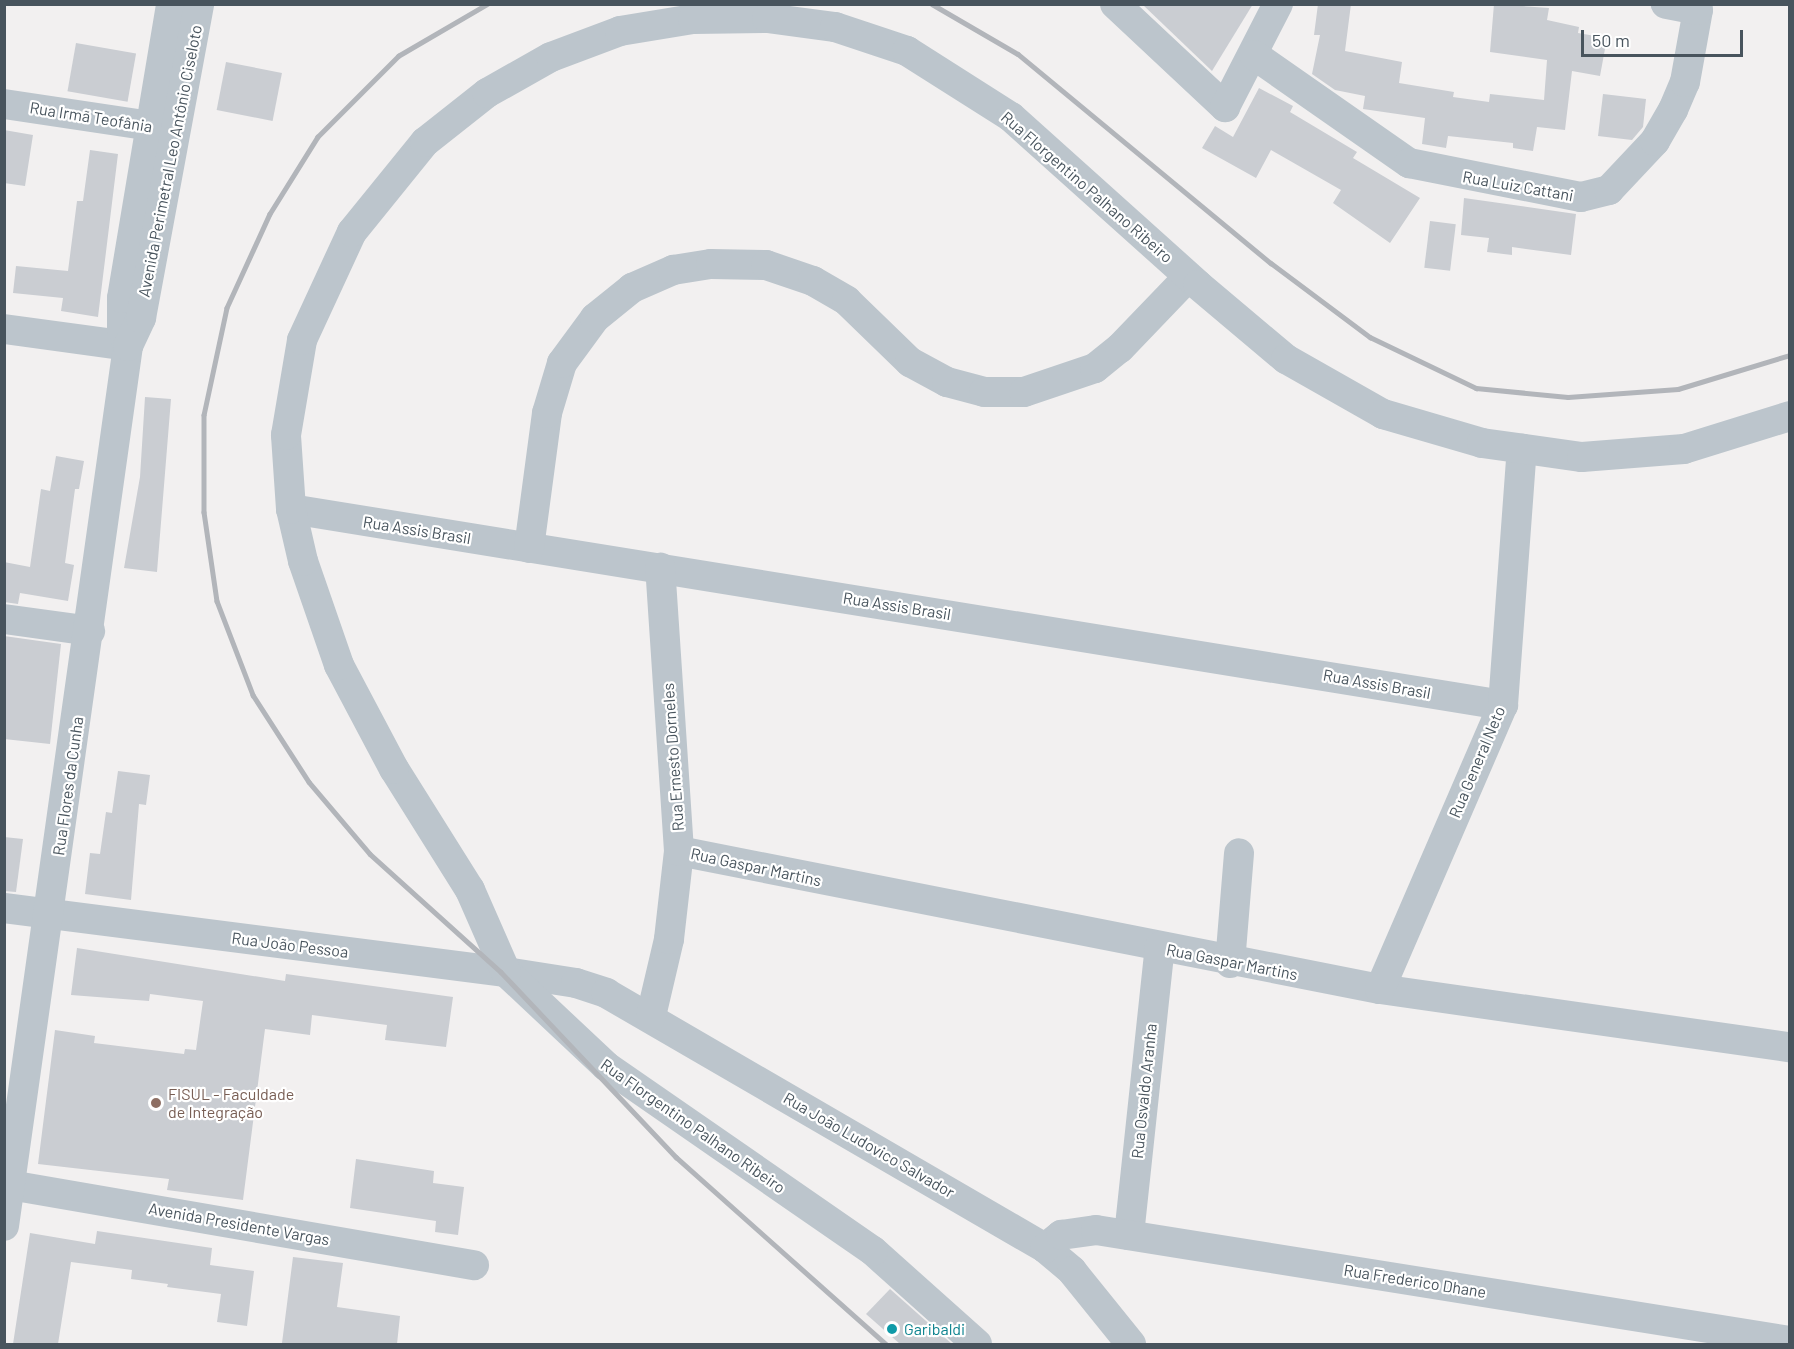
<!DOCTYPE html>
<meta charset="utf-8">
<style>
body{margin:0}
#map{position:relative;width:1794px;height:1349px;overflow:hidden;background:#f2f0f0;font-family:Barlow,sans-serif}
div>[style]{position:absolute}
.building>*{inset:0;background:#cacdd2;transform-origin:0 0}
.minor>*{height:30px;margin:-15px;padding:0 15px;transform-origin:15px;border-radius:15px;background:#bcc5cc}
.rail>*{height:4.5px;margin:-2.25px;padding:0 2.25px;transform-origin:2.25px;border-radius:2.25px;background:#b2b5ba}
.dots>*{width:16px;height:16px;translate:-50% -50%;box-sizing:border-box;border:3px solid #fff;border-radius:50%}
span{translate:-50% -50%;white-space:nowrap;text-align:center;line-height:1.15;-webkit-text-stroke:4.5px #fff;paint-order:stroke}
.street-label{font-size:16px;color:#48545d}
.education-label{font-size:16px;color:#785e54}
.left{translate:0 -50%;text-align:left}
.culture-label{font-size:16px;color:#0d838f}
.frame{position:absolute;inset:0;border:6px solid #48545d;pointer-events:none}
.scale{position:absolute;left:1581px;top:30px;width:162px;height:27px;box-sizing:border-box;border:3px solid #48545d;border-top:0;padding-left:8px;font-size:18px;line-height:21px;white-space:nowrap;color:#48545d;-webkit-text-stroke:4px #fff;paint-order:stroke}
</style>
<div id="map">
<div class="building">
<div style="clip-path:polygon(1142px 4px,1253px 4px,1212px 71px)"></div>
<div style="clip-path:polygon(1318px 4px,1351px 4px,1345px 51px,1402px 62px,1399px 83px,1454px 92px,1453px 97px,1489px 102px,1490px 94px,1544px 100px,1547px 60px,1490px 52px,1494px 4px,1549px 8px,1547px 20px,1579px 27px,1578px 33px,1607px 38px,1600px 76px,1572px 71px,1565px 130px,1537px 127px,1533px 151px,1513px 148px,1513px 143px,1448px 136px,1446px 148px,1422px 144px,1425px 118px,1363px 109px,1365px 96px,1335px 90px,1312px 74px,1320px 35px,1314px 35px)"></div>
<div style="left:76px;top:43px;width:61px;height:49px;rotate:10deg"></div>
<div style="left:226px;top:62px;width:57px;height:49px;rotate:11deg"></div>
<div style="clip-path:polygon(1259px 88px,1293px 106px,1290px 112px,1357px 152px,1353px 158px,1420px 198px,1390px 243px,1333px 203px,1341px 190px,1271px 150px,1256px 178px,1202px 148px,1215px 126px,1233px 137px)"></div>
<div style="clip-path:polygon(1603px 94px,1646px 99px,1643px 127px,1632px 140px,1598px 136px)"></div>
<div style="clip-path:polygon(4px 130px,33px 135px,25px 186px,4px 183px)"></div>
<div style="clip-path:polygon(90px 150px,118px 154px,98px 317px,61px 311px,63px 298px,13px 293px,16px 266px,68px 271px,77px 201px,83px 201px)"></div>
<div style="clip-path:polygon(1464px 198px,1576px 214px,1571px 255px,1512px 247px,1512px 255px,1487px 252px,1489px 238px,1461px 235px)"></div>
<div style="left:1430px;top:221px;width:26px;height:47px;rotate:7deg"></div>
<div style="clip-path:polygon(145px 397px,171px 399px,157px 572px,124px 568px,140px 477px)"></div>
<div style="clip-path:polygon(56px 456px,84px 461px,79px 489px,75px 489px,65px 563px,74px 565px,68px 601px,20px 593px,18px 604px,4px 602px,4px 562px,30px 567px,41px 489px,50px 491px)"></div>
<div style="clip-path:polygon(4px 636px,61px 644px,50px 744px,4px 739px)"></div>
<div style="clip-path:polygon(118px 771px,150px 775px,146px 805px,139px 804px,131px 900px,85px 894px,90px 853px,100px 854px,106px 812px,112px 813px)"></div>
<div style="clip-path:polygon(4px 837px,23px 839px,16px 892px,4px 891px)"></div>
<div style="clip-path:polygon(77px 948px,285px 981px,286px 974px,453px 997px,446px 1047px,385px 1040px,387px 1025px,312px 1015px,310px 1035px,265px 1029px,243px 1200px,167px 1190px,169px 1179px,38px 1164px,55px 1030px,95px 1036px,94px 1043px,184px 1054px,185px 1049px,196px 1050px,203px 1001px,150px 994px,149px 1001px,71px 995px)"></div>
<div style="clip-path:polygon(356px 1159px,434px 1171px,433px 1183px,464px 1187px,458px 1235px,435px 1232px,436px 1221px,350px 1208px)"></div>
<div style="clip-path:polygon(97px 1231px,212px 1248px,210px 1265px,254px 1271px,247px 1326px,217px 1322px,221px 1294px,167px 1287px,168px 1284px,131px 1279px,132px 1270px,71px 1262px,58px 1344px,13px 1344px,30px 1233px,95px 1244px)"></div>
<div style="clip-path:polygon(293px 1257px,343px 1263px,337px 1307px,400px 1316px,397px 1344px,282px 1343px)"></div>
<div style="clip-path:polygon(890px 1289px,952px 1344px,900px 1344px,866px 1314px)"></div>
</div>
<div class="minor">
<div style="left:1115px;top:4px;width:151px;rotate:43.1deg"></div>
<div style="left:1225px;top:107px;width:116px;rotate:-62.8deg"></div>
<div style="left:1254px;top:55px;width:189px;rotate:34.9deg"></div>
<div style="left:1409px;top:163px;width:175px;rotate:11.2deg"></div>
<div style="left:1581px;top:197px;width:29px;rotate:-14deg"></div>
<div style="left:1609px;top:190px;width:67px;rotate:-46.8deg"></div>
<div style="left:1655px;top:141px;width:36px;rotate:-60deg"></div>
<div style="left:1673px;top:110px;width:30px;rotate:-67deg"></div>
<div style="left:1685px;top:82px;width:73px;rotate:-79.8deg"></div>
<div style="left:1698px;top:10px;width:33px;rotate:-169deg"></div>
<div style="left:4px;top:104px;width:169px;rotate:8.5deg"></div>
<div style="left:4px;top:329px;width:125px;rotate:7.8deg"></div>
<div style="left:128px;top:346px;width:18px;rotate:-109deg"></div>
<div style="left:122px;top:329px;width:31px;rotate:-90deg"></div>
<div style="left:122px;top:298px;width:298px;rotate:-80.5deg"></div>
<div style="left:291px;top:509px;width:1228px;rotate:9.19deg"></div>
<div style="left:529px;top:548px;width:136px;rotate:-82.4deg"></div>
<div style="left:547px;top:413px;width:52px;rotate:-73.3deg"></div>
<div style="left:562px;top:363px;width:56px;rotate:-53.7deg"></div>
<div style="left:595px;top:318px;width:48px;rotate:-39deg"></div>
<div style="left:632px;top:288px;width:45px;rotate:-23.7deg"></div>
<div style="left:673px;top:270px;width:38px;rotate:-9deg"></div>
<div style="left:711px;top:264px;width:55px;rotate:1deg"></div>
<div style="left:766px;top:265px;width:50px;rotate:18.8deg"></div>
<div style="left:813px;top:281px;width:39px;rotate:30deg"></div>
<div style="left:847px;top:301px;width:88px;rotate:44.1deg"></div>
<div style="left:910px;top:362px;width:42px;rotate:28.4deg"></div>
<div style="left:947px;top:382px;width:38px;rotate:15deg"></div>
<div style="left:984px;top:392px;width:40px"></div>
<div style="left:1024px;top:392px;width:75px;rotate:-18.7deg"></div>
<div style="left:1095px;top:368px;width:32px;rotate:-39deg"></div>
<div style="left:1120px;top:348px;width:98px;rotate:-46.2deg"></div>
<div style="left:4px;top:619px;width:87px;rotate:7.9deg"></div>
<div style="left:679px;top:851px;width:714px;rotate:11.14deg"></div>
<div style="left:1380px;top:989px;width:414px;rotate:8.1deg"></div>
<div style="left:4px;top:908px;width:506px;rotate:7.27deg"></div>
<div style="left:506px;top:972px;width:71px;rotate:8.9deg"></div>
<div style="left:576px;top:983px;width:32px;rotate:18deg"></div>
<div style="left:606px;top:993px;width:508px;rotate:30.15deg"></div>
<div style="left:1045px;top:1248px;width:35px;rotate:40deg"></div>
<div style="left:1072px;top:1271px;width:94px;rotate:51.1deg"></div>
<div style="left:1230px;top:963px;width:110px;rotate:-85.3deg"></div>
<div style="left:1380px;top:989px;width:309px;rotate:-66.6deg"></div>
<div style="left:1503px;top:705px;width:257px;rotate:-85.8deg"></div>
<div style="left:651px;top:1016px;width:79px;rotate:-76.8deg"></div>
<div style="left:669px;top:939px;width:89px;rotate:-83.5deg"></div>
<div style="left:679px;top:851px;width:284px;rotate:-93.8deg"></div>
<div style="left:4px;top:1184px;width:477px;rotate:9.8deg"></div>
<div style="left:4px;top:1226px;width:889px;rotate:-81.98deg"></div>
<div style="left:128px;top:346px;width:31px;rotate:-65deg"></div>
<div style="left:141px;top:318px;width:319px;rotate:-79.5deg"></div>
<div style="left:1129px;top:1235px;width:290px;rotate:-83.9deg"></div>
<div style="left:1045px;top:1248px;width:21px;rotate:-39deg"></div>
<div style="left:1061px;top:1235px;width:35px;rotate:-8deg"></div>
<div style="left:1096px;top:1230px;width:703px;rotate:9.09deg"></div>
<div style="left:977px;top:1344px;width:140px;rotate:-138.2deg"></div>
<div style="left:873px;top:1251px;width:325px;rotate:-145.3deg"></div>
<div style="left:606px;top:1066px;width:137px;rotate:-136.8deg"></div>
<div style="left:506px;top:972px;width:90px;rotate:-113.7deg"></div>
<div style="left:470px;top:890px;width:143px;rotate:-122.1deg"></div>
<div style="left:394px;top:769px;width:118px;rotate:-117.9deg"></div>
<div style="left:339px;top:665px;width:110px;rotate:-109.1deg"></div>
<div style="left:303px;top:561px;width:53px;rotate:-103deg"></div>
<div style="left:291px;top:509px;width:74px;rotate:-93.9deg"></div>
<div style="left:286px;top:435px;width:96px;rotate:-80.4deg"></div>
<div style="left:302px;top:340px;width:119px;rotate:-65.2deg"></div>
<div style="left:352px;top:232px;width:116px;rotate:-51deg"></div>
<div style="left:425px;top:142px;width:79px;rotate:-38.3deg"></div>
<div style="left:487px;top:93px;width:73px;rotate:-29.4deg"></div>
<div style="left:551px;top:57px;width:74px;rotate:-20.6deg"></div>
<div style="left:620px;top:31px;width:74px;rotate:-9.3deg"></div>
<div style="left:693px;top:19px;width:74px;rotate:-0.8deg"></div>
<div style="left:767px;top:18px;width:69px;rotate:7.5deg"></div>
<div style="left:835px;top:27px;width:76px;rotate:18.4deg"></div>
<div style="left:907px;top:51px;width:123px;rotate:32.4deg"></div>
<div style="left:1011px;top:117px;width:251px;rotate:41.9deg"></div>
<div style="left:1198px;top:285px;width:115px;rotate:40.1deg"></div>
<div style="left:1286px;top:359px;width:112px;rotate:29.6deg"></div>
<div style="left:1383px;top:414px;width:103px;rotate:16.3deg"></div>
<div style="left:1482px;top:443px;width:101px;rotate:8deg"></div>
<div style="left:1582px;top:457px;width:102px;rotate:-4.5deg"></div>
<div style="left:1684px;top:449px;width:111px;rotate:-17.3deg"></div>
</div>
<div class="rail">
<div style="left:488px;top:4px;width:103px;rotate:149.7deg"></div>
<div style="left:399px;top:56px;width:115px;rotate:135deg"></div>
<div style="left:318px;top:137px;width:91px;rotate:121.9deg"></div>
<div style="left:270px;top:214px;width:103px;rotate:114.6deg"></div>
<div style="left:227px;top:308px;width:109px;rotate:102.1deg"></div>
<div style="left:204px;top:415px;width:97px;rotate:90deg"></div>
<div style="left:204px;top:512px;width:90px;rotate:81.7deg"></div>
<div style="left:217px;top:601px;width:101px;rotate:69deg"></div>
<div style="left:253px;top:695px;width:103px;rotate:57.2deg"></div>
<div style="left:309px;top:782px;width:94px;rotate:49.7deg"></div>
<div style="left:370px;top:854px;width:176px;rotate:42deg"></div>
<div style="left:501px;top:972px;width:255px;rotate:46.6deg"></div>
<div style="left:676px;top:1157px;width:281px;rotate:41.7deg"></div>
<div style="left:932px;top:4px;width:99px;rotate:30.2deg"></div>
<div style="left:1018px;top:54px;width:328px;rotate:39.6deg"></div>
<div style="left:1271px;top:263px;width:124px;rotate:36.8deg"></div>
<div style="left:1370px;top:337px;width:118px;rotate:25.7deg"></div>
<div style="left:1476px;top:388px;width:92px;rotate:5.6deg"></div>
<div style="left:1568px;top:397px;width:110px;rotate:-4.2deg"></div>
<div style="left:1678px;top:389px;width:117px;rotate:-16.9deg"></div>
</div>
<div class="dots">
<div style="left:156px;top:1103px;background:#8d6e63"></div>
<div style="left:892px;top:1329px;background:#0f9aa8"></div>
</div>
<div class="street-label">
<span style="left:91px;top:117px;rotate:9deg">Rua Irmã Teofânia</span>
<span style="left:170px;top:161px;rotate:-79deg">Avenida Perimetral Leo Antônio Ciseloto</span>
<span style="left:1518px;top:186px;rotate:10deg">Rua Luiz Cattani</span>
<span style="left:1087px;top:187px;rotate:41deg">Rua Florgentino Palhano Ribeiro</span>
<span style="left:417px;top:530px;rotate:9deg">Rua Assis Brasil</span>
<span style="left:897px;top:606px;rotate:9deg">Rua Assis Brasil</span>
<span style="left:1377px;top:684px;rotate:10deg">Rua Assis Brasil</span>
<span style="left:673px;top:757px;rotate:-94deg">Rua Ernesto Dorneles</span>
<span style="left:1477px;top:762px;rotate:-67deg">Rua General Neto</span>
<span style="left:68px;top:786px;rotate:-82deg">Rua Flores da Cunha</span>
<span style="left:756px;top:867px;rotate:12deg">Rua Gaspar Martins</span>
<span style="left:290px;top:945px;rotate:7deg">Rua João Pessoa</span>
<span style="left:1232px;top:962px;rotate:11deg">Rua Gaspar Martins</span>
<span style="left:1144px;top:1091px;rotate:-84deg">Rua Osvaldo Aranha</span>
<span style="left:693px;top:1126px;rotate:35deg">Rua Florgentino Palhano Ribeiro</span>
<span style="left:869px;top:1145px;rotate:30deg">Rua João Ludovico Salvador</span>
<span style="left:239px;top:1224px;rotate:10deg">Avenida Presidente Vargas</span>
<span style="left:1415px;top:1281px;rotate:9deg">Rua Frederico Dhane</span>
</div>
<div class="education-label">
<span class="left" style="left:168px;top:1103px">FISUL - Faculdade<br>de Integração</span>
</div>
<div class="culture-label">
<span class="left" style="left:904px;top:1329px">Garibaldi</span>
</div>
<div class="frame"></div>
<div class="scale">50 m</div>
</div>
